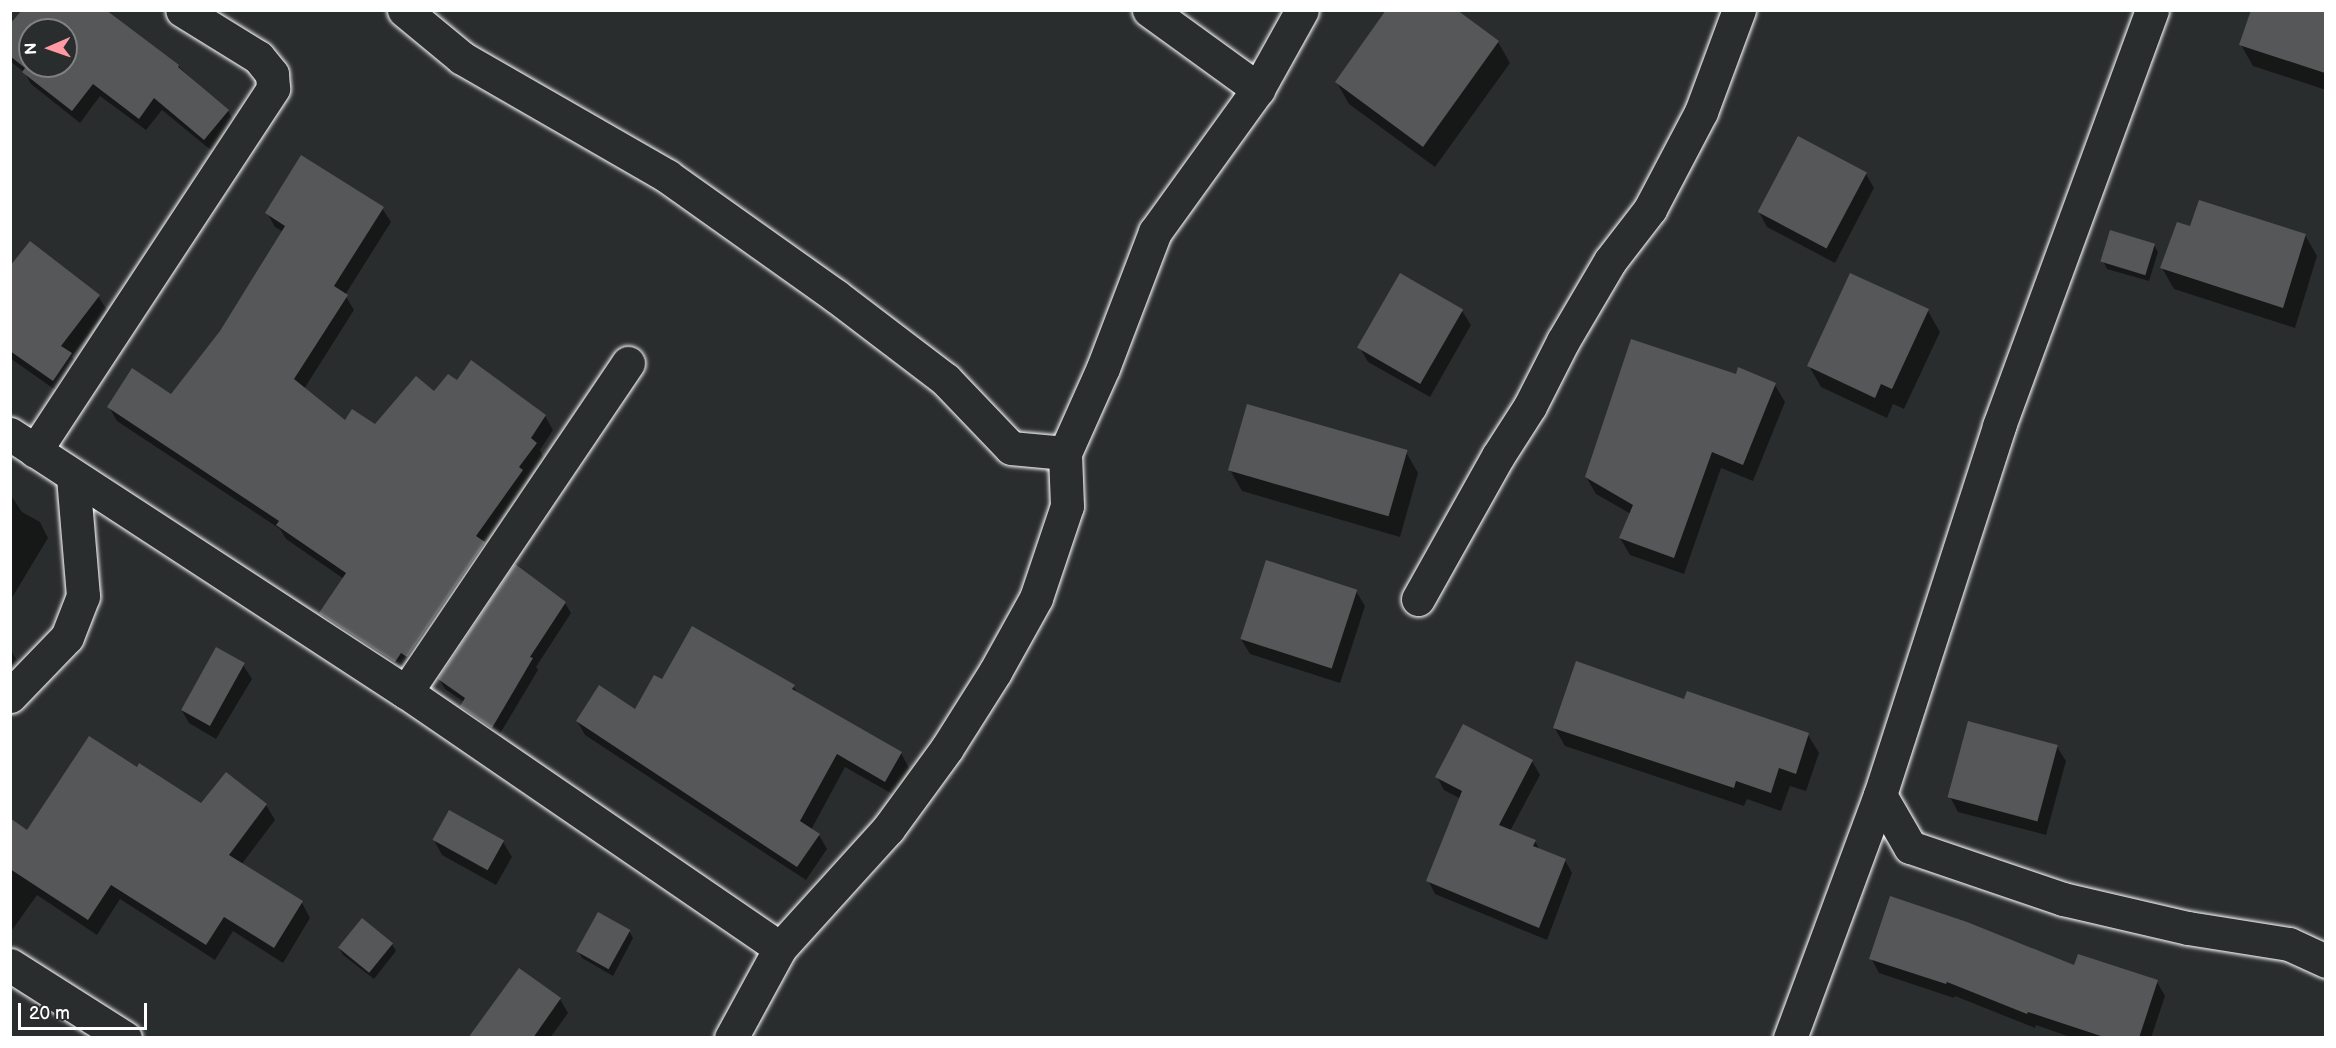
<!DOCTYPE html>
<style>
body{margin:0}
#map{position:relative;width:2336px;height:1048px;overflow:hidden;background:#2a2d2e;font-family:"Balsamiq Sans",sans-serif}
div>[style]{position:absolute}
.shadow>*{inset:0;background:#0007}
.building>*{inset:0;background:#555758;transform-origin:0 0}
.roads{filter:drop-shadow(0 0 2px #fff) drop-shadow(0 0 2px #fff)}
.minor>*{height:33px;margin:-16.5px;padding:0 16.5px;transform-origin:16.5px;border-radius:16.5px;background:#2a2d2e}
span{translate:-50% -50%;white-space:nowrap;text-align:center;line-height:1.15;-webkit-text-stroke:5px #2a2d2e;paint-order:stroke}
.frame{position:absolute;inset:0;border:12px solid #fff;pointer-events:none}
.north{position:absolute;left:18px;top:18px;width:60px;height:60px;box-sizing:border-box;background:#2a2d2e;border:2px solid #7f8182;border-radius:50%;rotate:268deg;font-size:16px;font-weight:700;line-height:24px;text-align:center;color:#fff}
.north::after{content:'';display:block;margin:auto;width:21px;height:27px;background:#ff9aa2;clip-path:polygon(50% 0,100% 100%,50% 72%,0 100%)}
.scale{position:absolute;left:18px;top:1003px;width:129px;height:27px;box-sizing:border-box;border:3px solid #fff;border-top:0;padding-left:8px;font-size:18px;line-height:21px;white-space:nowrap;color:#fff;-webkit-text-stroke:4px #2a2d2e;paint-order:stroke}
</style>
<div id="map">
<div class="shadow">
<div style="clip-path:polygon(evenodd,24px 10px,178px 66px,228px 111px,235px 123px,212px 151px,162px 110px,146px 130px,100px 96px,80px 123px,31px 84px,25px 73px,10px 61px,10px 26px,24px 10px,30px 30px,66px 30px,66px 66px,30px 66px,30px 30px)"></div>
<div style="clip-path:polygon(2252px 10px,2326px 10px,2326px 90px,2253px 66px,2241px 45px)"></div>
<div style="clip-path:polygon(1498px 42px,1510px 63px,1435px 167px,1349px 104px,1337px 83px)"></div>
<div style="clip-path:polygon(1866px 174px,1874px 188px,1835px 263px,1767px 227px,1759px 212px)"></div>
<div style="clip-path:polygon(382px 208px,391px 222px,345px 295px,354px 310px,304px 389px,346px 422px,376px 426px,457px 383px,545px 416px,553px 430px,540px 450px,544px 458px,527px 481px,530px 485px,403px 675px,329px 627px,321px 613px,344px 579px,286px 539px,280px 529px,117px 421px,109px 407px,171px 396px,221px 332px,283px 232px,275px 227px,267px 213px)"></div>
<div style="clip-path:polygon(2191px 228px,2305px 235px,2317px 256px,2295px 328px,2174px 289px,2162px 268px)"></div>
<div style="clip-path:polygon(2154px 245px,2158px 252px,2149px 281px,2107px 269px,2103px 261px)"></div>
<div style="clip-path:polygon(10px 268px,98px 296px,107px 310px,72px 356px,79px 369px,61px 394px,10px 358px)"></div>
<div style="clip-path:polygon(1401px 275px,1462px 311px,1471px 325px,1430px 397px,1368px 362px,1360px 348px)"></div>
<div style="clip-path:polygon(1928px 311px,1940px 332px,1904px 409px,1893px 404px,1887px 418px,1821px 387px,1809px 366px)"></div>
<div style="clip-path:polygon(1736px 376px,1775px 385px,1785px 402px,1753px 481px,1721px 468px,1684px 574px,1630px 555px,1620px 538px,1631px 514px,1596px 494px,1586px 477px)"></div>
<div style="clip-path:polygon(1406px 452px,1418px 473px,1400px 537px,1242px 491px,1230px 470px)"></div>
<div style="clip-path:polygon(10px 494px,22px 512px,40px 522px,48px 538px,10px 601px)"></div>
<div style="clip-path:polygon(1356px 591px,1365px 606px,1340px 683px,1250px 654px,1241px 639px)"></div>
<div style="clip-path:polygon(565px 603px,571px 613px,536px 667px,538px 670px,498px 737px,468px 717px,462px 706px,464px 702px,445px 689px,439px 679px)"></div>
<div style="clip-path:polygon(10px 649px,16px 659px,10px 668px)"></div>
<div style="clip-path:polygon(243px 665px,252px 679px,216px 739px,189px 723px,181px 709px)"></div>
<div style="clip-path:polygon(662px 681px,793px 686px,798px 694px,901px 753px,909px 768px,894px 795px,845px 767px,811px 830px,819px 835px,827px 849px,806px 880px,585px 735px,577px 721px,636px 711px)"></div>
<div style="clip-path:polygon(1685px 701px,1808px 735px,1819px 753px,1806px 791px,1790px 786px,1781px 811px,1747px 799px,1744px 806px,1565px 746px,1554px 727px)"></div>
<div style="clip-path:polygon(2057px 747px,2066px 761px,2046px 835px,1958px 812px,1950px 797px)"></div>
<div style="clip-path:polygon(1532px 761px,1540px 775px,1510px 831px,1535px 841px,1540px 851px,1565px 860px,1572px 873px,1547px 940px,1435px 894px,1428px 880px,1461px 799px,1444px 790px,1437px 777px)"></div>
<div style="clip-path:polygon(137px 769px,202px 805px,266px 805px,275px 820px,241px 865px,302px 903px,310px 918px,283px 963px,233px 931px,215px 960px,120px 899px,97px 935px,37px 895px,10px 933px,10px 843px)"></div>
<div style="clip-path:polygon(450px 812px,503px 842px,512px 857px,496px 885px,442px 855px,434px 840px)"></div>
<div style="clip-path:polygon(598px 914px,629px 931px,633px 938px,613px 976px,582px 958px,578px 951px)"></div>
<div style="clip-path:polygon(392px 944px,396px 951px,374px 979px,343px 955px,339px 948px)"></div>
<div style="clip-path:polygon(1871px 958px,2075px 967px,2157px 982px,2165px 996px,2151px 1038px,2073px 1038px,2036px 1025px,2035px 1028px,1955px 996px,1954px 998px,1879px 973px)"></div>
<div style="clip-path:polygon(560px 999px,568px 1013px,550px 1038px,470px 1038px)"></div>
</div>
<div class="building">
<div style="clip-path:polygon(evenodd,22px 10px,106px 10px,179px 65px,178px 67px,229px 110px,204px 140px,154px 98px,139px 119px,93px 84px,72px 111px,22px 72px,25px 68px,10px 56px,10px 24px,22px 10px,30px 30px,66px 30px,66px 66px,30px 66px,30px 30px)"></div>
<div style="clip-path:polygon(1386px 10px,1457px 10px,1499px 41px,1423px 147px,1335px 82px)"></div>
<div style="clip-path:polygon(2251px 10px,2325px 10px,2325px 73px,2239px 45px)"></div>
<div style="left:1798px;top:136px;width:78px;height:86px;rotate:28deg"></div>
<div style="clip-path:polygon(301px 155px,384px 207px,334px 286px,348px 295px,294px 379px,345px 420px,352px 409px,375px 424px,416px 376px,434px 391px,448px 374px,457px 380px,471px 360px,546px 415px,531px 438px,537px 443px,519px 467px,523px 470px,476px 536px,485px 542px,407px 657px,401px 653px,395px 662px,319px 613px,346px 573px,276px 525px,279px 521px,107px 407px,132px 368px,171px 394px,220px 331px,285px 226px,265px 213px)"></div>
<div style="clip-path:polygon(2199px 200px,2306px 234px,2283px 308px,2160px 268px,2177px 222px,2190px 226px)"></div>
<div style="left:2110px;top:230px;width:47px;height:33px;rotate:17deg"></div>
<div style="clip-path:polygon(30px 241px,100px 295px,61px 346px,72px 353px,53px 381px,10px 351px,10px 266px)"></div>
<div style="left:1400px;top:273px;width:73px;height:86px;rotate:30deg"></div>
<div style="clip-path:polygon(1850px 273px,1929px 309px,1892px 389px,1881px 384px,1875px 398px,1807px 366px)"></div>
<div style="clip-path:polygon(1631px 339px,1736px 374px,1738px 367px,1776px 383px,1743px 465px,1712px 452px,1674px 558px,1619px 538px,1633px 505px,1585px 477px)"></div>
<div style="left:1247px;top:404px;width:167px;height:69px;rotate:16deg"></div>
<div style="left:1266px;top:560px;width:96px;height:83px;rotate:18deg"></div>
<div style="clip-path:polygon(515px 564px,566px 602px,530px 657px,533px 658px,492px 728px,460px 706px,465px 698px,438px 679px)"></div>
<div style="clip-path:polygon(692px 626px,795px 685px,792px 689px,902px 752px,885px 782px,837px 754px,800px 821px,820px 834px,797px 867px,576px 721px,599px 685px,635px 709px,654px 675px,662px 679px)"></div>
<div style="left:216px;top:647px;width:33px;height:72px;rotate:29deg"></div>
<div style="clip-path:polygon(1576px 661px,1684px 699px,1687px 691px,1809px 733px,1796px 774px,1779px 768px,1771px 793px,1736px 781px,1734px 788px,1553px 728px)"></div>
<div style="left:1968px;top:721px;width:93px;height:79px;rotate:15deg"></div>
<div style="clip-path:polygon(1463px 724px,1533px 760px,1499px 825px,1536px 840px,1533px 846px,1566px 859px,1539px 928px,1426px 881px,1462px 791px,1435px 777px)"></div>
<div style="clip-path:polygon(89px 736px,137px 767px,139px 763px,201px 803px,226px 772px,267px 804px,229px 855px,303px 901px,274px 948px,224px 917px,206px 945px,111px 885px,88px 920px,10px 869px,10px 818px,27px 830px)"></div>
<div style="left:449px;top:810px;width:63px;height:34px;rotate:29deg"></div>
<div style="clip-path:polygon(1890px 896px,1967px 922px,2074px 965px,2078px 954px,2158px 980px,2139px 1038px,2107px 1038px,2028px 1012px,2027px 1014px,1947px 982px,1946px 984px,1869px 959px)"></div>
<div style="left:598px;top:912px;width:37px;height:45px;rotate:29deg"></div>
<div style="left:362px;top:918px;width:40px;height:38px;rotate:39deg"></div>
<div style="clip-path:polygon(519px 968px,561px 998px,533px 1038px,468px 1038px)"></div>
</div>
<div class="roads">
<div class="minor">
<div style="left:404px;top:10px;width:75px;rotate:39.6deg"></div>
<div style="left:462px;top:58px;width:237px;rotate:29.9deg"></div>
<div style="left:667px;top:176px;width:207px;rotate:35.4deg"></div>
<div style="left:836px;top:296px;width:137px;rotate:37.3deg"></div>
<div style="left:945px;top:379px;width:95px;rotate:46.3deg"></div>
<div style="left:1011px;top:448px;width:54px;rotate:5.3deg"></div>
<div style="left:1149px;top:10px;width:135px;rotate:35.9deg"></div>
<div style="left:10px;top:434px;width:473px;rotate:33.1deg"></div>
<div style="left:406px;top:692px;width:453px;rotate:34.4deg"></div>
<div style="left:35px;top:451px;width:434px;rotate:-56.7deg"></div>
<div style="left:273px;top:88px;width:14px;rotate:-94deg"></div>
<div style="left:272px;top:74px;width:22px;rotate:-129deg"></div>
<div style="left:258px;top:57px;width:89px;rotate:-148.3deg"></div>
<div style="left:1418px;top:599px;width:164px;rotate:-60.8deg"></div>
<div style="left:1498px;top:456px;width:59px;rotate:-57.4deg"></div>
<div style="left:1530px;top:406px;width:73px;rotate:-63.1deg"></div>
<div style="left:1563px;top:341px;width:93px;rotate:-59.6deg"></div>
<div style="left:1610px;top:261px;width:66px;rotate:-52.4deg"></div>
<div style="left:1650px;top:209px;width:110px;rotate:-62.3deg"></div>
<div style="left:1701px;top:112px;width:109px;rotate:-69.6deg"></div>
<div style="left:406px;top:692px;width:397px;rotate:-56deg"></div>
<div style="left:10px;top:696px;width:82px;rotate:-46deg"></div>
<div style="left:67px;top:637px;width:44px;rotate:-68.7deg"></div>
<div style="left:83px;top:596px;width:120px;rotate:-94.8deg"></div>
<div style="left:1880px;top:795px;width:60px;rotate:60deg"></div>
<div style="left:1910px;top:847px;width:162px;rotate:18.8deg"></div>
<div style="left:2063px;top:899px;width:128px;rotate:13.1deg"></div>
<div style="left:2188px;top:928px;width:102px;rotate:9deg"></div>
<div style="left:2289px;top:944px;width:41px;rotate:24.7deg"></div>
<div style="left:10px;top:965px;width:136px;rotate:32.4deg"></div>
<div style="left:731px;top:1038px;width:102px;rotate:-61.4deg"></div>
<div style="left:780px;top:948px;width:161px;rotate:-47.8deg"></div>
<div style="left:888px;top:829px;width:100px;rotate:-53.9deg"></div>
<div style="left:947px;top:748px;width:90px;rotate:-57.7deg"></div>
<div style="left:995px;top:672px;width:85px;rotate:-61deg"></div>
<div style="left:1036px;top:598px;width:97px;rotate:-71.4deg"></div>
<div style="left:1067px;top:506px;width:53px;rotate:-92.2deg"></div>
<div style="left:1065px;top:453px;width:93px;rotate:-65.9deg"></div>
<div style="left:1103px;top:368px;width:146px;rotate:-69.1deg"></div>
<div style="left:1155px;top:232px;width:176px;rotate:-54.2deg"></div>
<div style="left:1258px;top:89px;width:90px;rotate:-60.9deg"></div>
<div style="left:1790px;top:1038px;width:259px;rotate:-69.7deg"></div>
<div style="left:1880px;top:795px;width:388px;rotate:-72.1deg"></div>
<div style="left:1999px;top:426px;width:443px;rotate:-69.8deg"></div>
</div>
</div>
<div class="frame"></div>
<div class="north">N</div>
<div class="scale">20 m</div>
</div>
